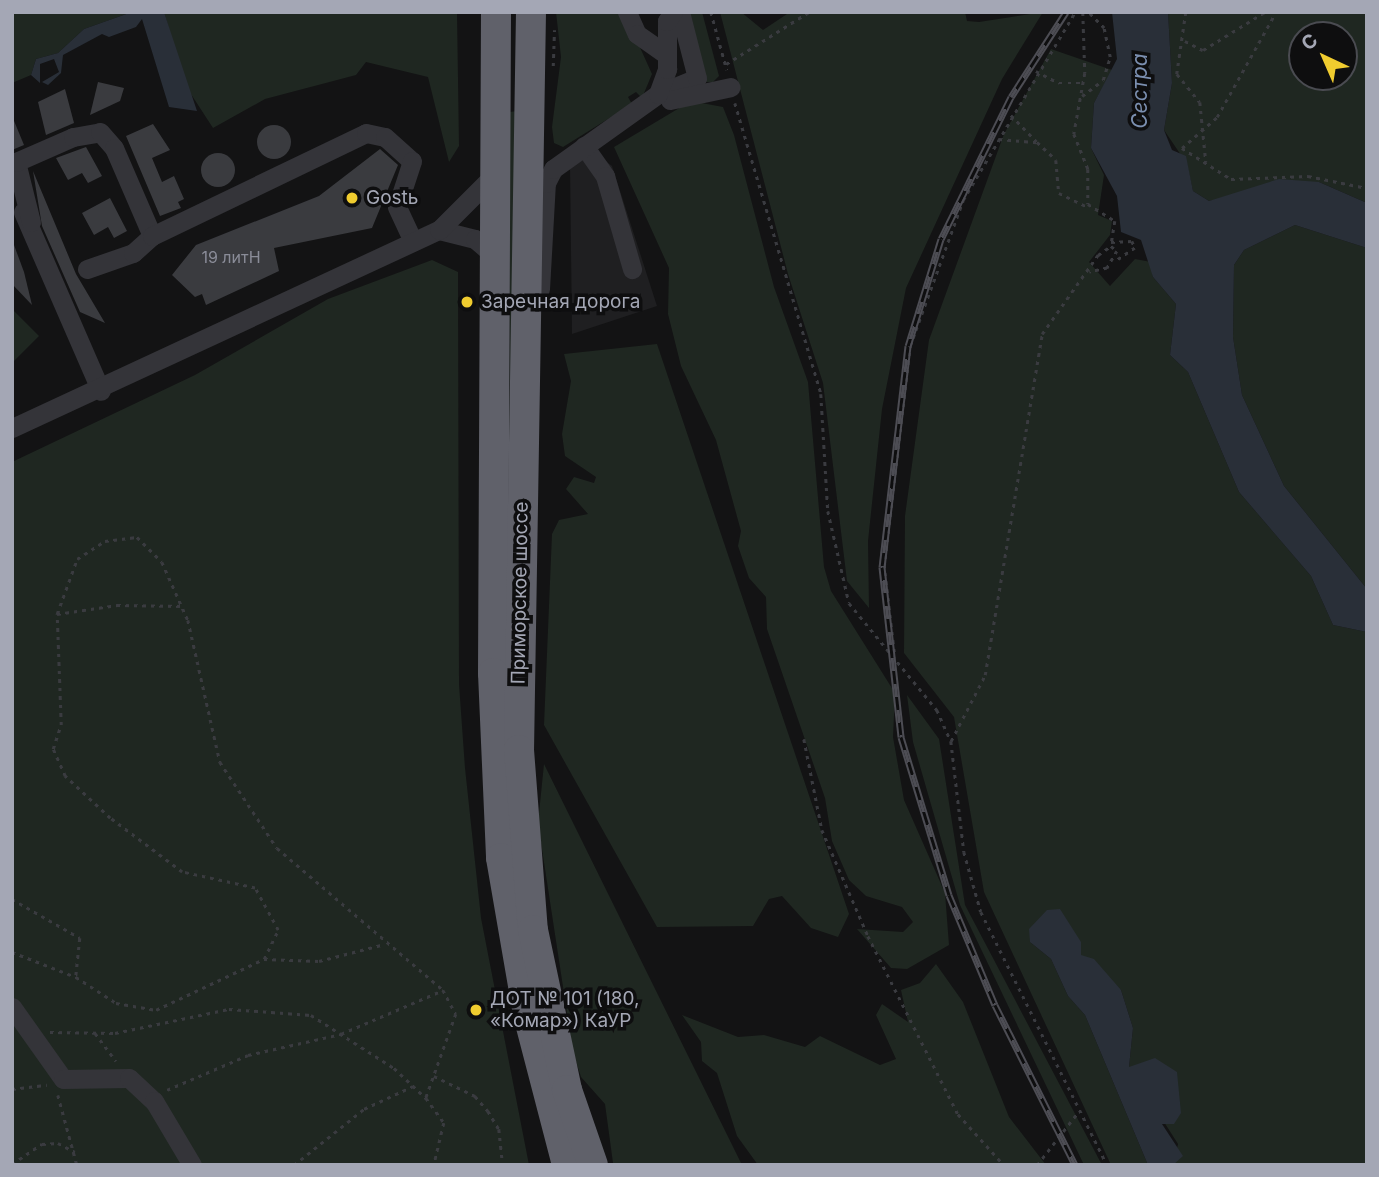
<!DOCTYPE html>
<meta charset="utf-8">
<style>
body{margin:0}
#map{position:relative;width:1379px;height:1177px;overflow:hidden;background:#131314;font-family:Inter,sans-serif}
div>[style]{position:absolute}
.built>*{inset:0;background:#1f1f21}
.green>*{inset:0;background:#1f2721}
.water>*{inset:0;background:#292f38}
.building>*{inset:0;background:#3a3b3f}
.round{border-radius:50%}
.path>*{height:2.5px;margin-top:-1.25px;transform-origin:0;background:repeating-linear-gradient(90deg,#3a3b40 0 3.5px,transparent 0 8.5px)}
.minor>*{height:19px;margin:-9.5px;padding:0 9.5px;transform-origin:9.5px;border-radius:9.5px;background:#343439}
.highway>*{height:30px;margin:-15px;padding:0 15px;transform-origin:15px;border-radius:15px;background:#60616a}
.rail>*{height:7px;margin-top:-3.5px;transform-origin:0;background:repeating-linear-gradient(90deg,#0e0e0f 0 13px,#4d4d54 0 26px);box-sizing:border-box;border-block:2px solid #4d4d54}
.dots>*{width:19px;height:19px;translate:-50% -50%;box-sizing:border-box;border:4px solid #0e0e0f;border-radius:50%}
span{translate:-50% -50%;white-space:nowrap;text-align:center;line-height:1.15;-webkit-text-stroke:7px #0e0e0f;paint-order:stroke}
.number-label{font-size:16px;color:#8a8c98}
.number-label span{-webkit-text-stroke-width:0}
.poi-label{font-size:19px;color:#a4a7b5}
.left{translate:0 -50%;text-align:left}
.street-label{font-size:19px;color:#a4a7b5}
.water-label{font-size:21px;color:#7b8fb0;font-style:italic}
.frame{position:absolute;inset:0;border:14px solid #a4a7b5;pointer-events:none}
.north{position:absolute;left:1288px;top:21px;width:70px;height:70px;box-sizing:border-box;background:#0e0e0f;border:2px solid #4a4b51;border-radius:50%;rotate:316deg;font-size:19px;font-weight:700;line-height:28px;text-align:center;color:#a4a7b5}
.north::after{content:'';display:block;margin:auto;width:24px;height:32px;background:#f0cc2f;clip-path:polygon(50% 0,100% 100%,50% 72%,0 100%)}
</style>
<div id="map">
<div class="built">
<div style="clip-path:polygon(593px 151px,612px 166px,657px 306px,572px 334px,570px 164px)"></div>
</div>
<div class="green">
<div style="clip-path:polygon(12px 12px,132px 12px,84px 29px,58px 53px,36px 59px,31px 75px,12px 83px)"></div>
<div style="clip-path:polygon(164px 12px,457px 12px,459px 146px,449px 162px,428px 77px,366px 62px,356px 75px,265px 99px,213px 128px,187px 88px)"></div>
<div style="clip-path:polygon(556px 12px,624px 12px,652px 74px,642px 98px,636px 92px,628px 97px,632px 104px,563px 147px,554px 143px,552px 127px,561px 57px)"></div>
<div style="clip-path:polygon(686px 12px,702px 12px,719px 76px,713px 82px,704px 82px)"></div>
<div style="clip-path:polygon(720px 12px,741px 12px,763px 30px,790px 12px,965px 12px,967px 21px,979px 22px,1043px 12px,1002px 79px,906px 288px,882px 409px,868px 541px,869px 608px,847px 581px,823px 383px,788px 274px)"></div>
<div style="clip-path:polygon(evenodd,1168px 12px,1367px 12px,1367px 203px,1319px 182px,1209px 201px,1193px 191px,1187px 164px,1164px 130px,1172px 83px,1168px 12px,1302px 35px,1344px 35px,1344px 77px,1302px 77px,1302px 35px)"></div>
<div style="clip-path:polygon(1051px 49px,1112px 70px,1094px 103px,1091px 148px,1104px 175px,1098px 215px,1112px 221px,1110px 235px,1089px 262px,1110px 286px,1135px 259px,1151px 262px,1153px 277px,1176px 304px,1170px 355px,1188px 372px,1239px 492px,1311px 576px,1333px 625px,1367px 632px,1367px 1165px,1173px 1165px,1178px 1144px,1129px 1067px,1133px 1028px,1121px 990px,1030px 942px,1051px 959px,1068px 996px,1085px 1015px,1148px 1165px,1111px 1165px,984px 892px,954px 717px,904px 653px,905px 516px,929px 340px,1004px 134px)"></div>
<div style="clip-path:polygon(691px 101px,723px 107px,734px 135px,774px 287px,808px 382px,824px 567px,831px 591px,895px 693px,893px 737px,904px 800px,945px 893px,949px 945px,907px 969px,891px 968px,857px 929px,903px 932px,913px 922px,902px 907px,866px 896px,849px 880px,832px 841px,825px 798px,767px 629px,766px 597px,749px 578px,738px 546px,741px 531px,716px 440px,681px 366px,668px 314px,669px 268px,614px 147px)"></div>
<div style="clip-path:polygon(518px 111px,510px 567px,509px 112px)"></div>
<div style="clip-path:polygon(1295px 225px,1367px 248px,1367px 589px,1284px 486px,1242px 395px,1233px 337px,1234px 265px,1244px 250px)"></div>
<div style="clip-path:polygon(432px 260px,458px 272px,459px 684px,465px 768px,481px 918px,529px 1165px,12px 1165px,12px 462px,195px 375px,328px 299px)"></div>
<div style="clip-path:polygon(12px 309px,39px 336px,12px 363px)"></div>
<div style="clip-path:polygon(657px 344px,849px 914px,838px 937px,811px 928px,782px 896px,769px 899px,753px 926px,657px 927px,544px 725px,552px 534px,559px 520px,588px 514px,566px 489px,574px 477px,594px 483px,596px 477px,565px 456px,562px 434px,571px 381px,564px 354px)"></div>
<div style="clip-path:polygon(907px 695px,939px 739px,965px 905px,1102px 1165px,1084px 1165px,960px 905px,913px 742px)"></div>
<div style="clip-path:polygon(544px 764px,742px 1165px,613px 1163px,605px 1104px,581px 1077px,573px 1052px,538px 823px)"></div>
<div style="clip-path:polygon(936px 964px,963px 1002px,1009px 1117px,1046px 1165px,758px 1165px,737px 1136px,717px 1073px,702px 1061px,701px 1042px,682px 1015px,738px 1037px,764px 1035px,805px 1047px,820px 1036px,880px 1065px,896px 1059px,876px 1015px,882px 1004px,908px 1022px,901px 990px,920px 983px)"></div>
</div>
<div class="water">
<div style="clip-path:polygon(132px 12px,164px 12px,197px 111px,169px 107px,142px 19px,136px 27px,109px 37px,102px 34px,63px 55px,61px 73px,48px 85px,42px 82px,59px 72px,54px 59px,40px 64px,40px 83px,31px 75px,36px 59px,58px 53px,84px 29px)"></div>
<div style="clip-path:polygon(1112px 12px,1168px 12px,1172px 83px,1164px 130px,1172px 150px,1186px 156px,1193px 191px,1209px 201px,1279px 179px,1319px 182px,1367px 203px,1367px 248px,1295px 225px,1244px 250px,1234px 265px,1233px 337px,1242px 395px,1284px 486px,1367px 589px,1367px 632px,1333px 625px,1311px 576px,1239px 492px,1188px 372px,1170px 355px,1176px 304px,1153px 277px,1141px 240px,1121px 232px,1117px 196px,1091px 148px,1094px 103px,1117px 59px)"></div>
<div style="clip-path:polygon(1060px 909px,1081px 942px,1081px 955px,1094px 959px,1121px 990px,1133px 1028px,1129px 1067px,1155px 1058px,1177px 1072px,1181px 1113px,1174px 1124px,1162px 1124px,1183px 1156px,1173px 1165px,1148px 1165px,1085px 1015px,1068px 996px,1051px 959px,1030px 942px,1029px 929px,1047px 910px)"></div>
</div>
<div class="building">
<div style="clip-path:polygon(98px 82px,124px 88px,120px 101px,90px 115px)"></div>
<div style="clip-path:polygon(65px 89px,74px 123px,46px 135px,38px 102px)"></div>
<div style="clip-path:polygon(12px 116px,24px 145px,12px 150px)"></div>
<div style="clip-path:polygon(153px 124px,170px 150px,152px 158px,162px 182px,174px 176px,184px 199px,178px 202px,181px 208px,160px 216px,126px 136px)"></div>
<div class="round" style="left:257px;top:125px;width:34px;height:34px"></div>
<div style="clip-path:polygon(86px 147px,102px 176px,88px 183px,82px 173px,68px 180px,56px 158px)"></div>
<div style="clip-path:polygon(380px 149px,398px 165px,372px 228px,274px 248px,279px 271px,206px 305px,202px 294px,195px 297px,172px 275px,196px 245px,319px 196px)"></div>
<div class="round" style="left:201px;top:153px;width:34px;height:34px"></div>
<div style="clip-path:polygon(33px 171px,76px 274px,105px 323px,80px 312px,42px 226px)"></div>
<div style="clip-path:polygon(110px 198px,127px 231px,114px 238px,108px 227px,94px 235px,82px 213px)"></div>
<div style="clip-path:polygon(14px 245px,24px 272px,32px 305px,12px 284px)"></div>
</div>
<div class="path">
<div style="left:711px;top:12px;width:60px;rotate:74.6deg"></div>
<div style="left:1083px;top:12px;width:61px;rotate:88.1deg"></div>
<div style="left:1085px;top:73px;width:62px;rotate:100.2deg"></div>
<div style="left:1074px;top:134px;width:38px;rotate:68deg"></div>
<div style="left:1088px;top:169px;width:35px;rotate:90deg"></div>
<div style="left:1088px;top:204px;width:32px;rotate:32deg"></div>
<div style="left:1115px;top:221px;width:25px;rotate:99deg"></div>
<div style="left:1186px;top:12px;width:63px;rotate:98.3deg"></div>
<div style="left:1177px;top:74px;width:36px;rotate:51deg"></div>
<div style="left:1200px;top:102px;width:60px;rotate:84.3deg"></div>
<div style="left:1185px;top:41px;width:20px;rotate:27deg"></div>
<div style="left:1203px;top:50px;width:73px;rotate:-31.5deg"></div>
<div style="left:726px;top:64px;width:98px;rotate:-32.1deg"></div>
<div style="left:553px;top:66px;width:36px;rotate:-88deg"></div>
<div style="left:1036px;top:71px;width:26px;rotate:28deg"></div>
<div style="left:1059px;top:83px;width:23px"></div>
<div style="left:1082px;top:96px;width:26px;rotate:-37deg"></div>
<div style="left:1103px;top:80px;width:24px;rotate:-73deg"></div>
<div style="left:1110px;top:57px;width:30px;rotate:-102deg"></div>
<div style="left:1104px;top:28px;width:23px;rotate:-135deg"></div>
<div style="left:735px;top:103px;width:303px;rotate:73.5deg"></div>
<div style="left:821px;top:394px;width:117px;rotate:86.6deg"></div>
<div style="left:828px;top:511px;width:94px;rotate:77.1deg"></div>
<div style="left:849px;top:603px;width:139px;rotate:50.6deg"></div>
<div style="left:937px;top:710px;width:34px;rotate:66deg"></div>
<div style="left:951px;top:741px;width:112px;rotate:83.3deg"></div>
<div style="left:964px;top:852px;width:62px;rotate:74.2deg"></div>
<div style="left:981px;top:912px;width:283px;rotate:63.5deg"></div>
<div style="left:1011px;top:115px;width:37px;rotate:46deg"></div>
<div style="left:999px;top:139px;width:38px;rotate:5deg"></div>
<div style="left:1037px;top:142px;width:26px;rotate:43deg"></div>
<div style="left:1056px;top:160px;width:33px;rotate:85deg"></div>
<div style="left:1059px;top:193px;width:32px;rotate:26deg"></div>
<div style="left:1182px;top:148px;width:58px;rotate:32.3deg"></div>
<div style="left:1231px;top:179px;width:77px;rotate:-2.2deg"></div>
<div style="left:1308px;top:176px;width:60px;rotate:11.5deg"></div>
<div style="left:1182px;top:148px;width:47px;rotate:-41.5deg"></div>
<div style="left:1217px;top:117px;width:120px;rotate:-60.7deg"></div>
<div style="left:1111px;top:242px;width:21px;rotate:-3deg"></div>
<div style="left:1132px;top:241px;width:8px;rotate:67deg"></div>
<div style="left:1135px;top:248px;width:23px;rotate:146deg"></div>
<div style="left:57px;top:614px;width:61px;rotate:-8.5deg"></div>
<div style="left:117px;top:605px;width:66px;rotate:0.9deg"></div>
<div style="left:894px;top:652px;width:86px;rotate:-96.7deg"></div>
<div style="left:884px;top:567px;width:223px;rotate:-83.3deg"></div>
<div style="left:910px;top:346px;width:155px;rotate:-70deg"></div>
<div style="left:963px;top:200px;width:219px;rotate:-59.2deg"></div>
<div style="left:804px;top:739px;width:93px;rotate:78.8deg"></div>
<div style="left:822px;top:830px;width:116px;rotate:66.5deg"></div>
<div style="left:868px;top:936px;width:199px;rotate:63.2deg"></div>
<div style="left:958px;top:1114px;width:69px;rotate:48deg"></div>
<div style="left:951px;top:741px;width:74px;rotate:-62.7deg"></div>
<div style="left:985px;top:675px;width:346px;rotate:-80.5deg"></div>
<div style="left:1042px;top:334px;width:97px;rotate:-54.7deg"></div>
<div style="left:1098px;top:255px;width:16px;rotate:-35deg"></div>
<div style="left:1111px;top:246px;width:8px;rotate:40deg"></div>
<div style="left:1117px;top:251px;width:20px;rotate:120deg"></div>
<div style="left:1107px;top:268px;width:18px;rotate:167deg"></div>
<div style="left:12px;top:899px;width:78px;rotate:29.8deg"></div>
<div style="left:80px;top:938px;width:39px;rotate:96deg"></div>
<div style="left:12px;top:952px;width:69px;rotate:21.3deg"></div>
<div style="left:76px;top:977px;width:48px;rotate:33deg"></div>
<div style="left:116px;top:1003px;width:41px;rotate:9.9deg"></div>
<div style="left:156px;top:1010px;width:119px;rotate:-25.3deg"></div>
<div style="left:264px;top:959px;width:32px;rotate:-64deg"></div>
<div style="left:278px;top:930px;width:48px;rotate:-118.7deg"></div>
<div style="left:255px;top:888px;width:75px;rotate:-167.6deg"></div>
<div style="left:182px;top:872px;width:90px;rotate:-143.1deg"></div>
<div style="left:110px;top:818px;width:62px;rotate:-137deg"></div>
<div style="left:65px;top:776px;width:30px;rotate:-114deg"></div>
<div style="left:53px;top:749px;width:25px;rotate:-72deg"></div>
<div style="left:61px;top:725px;width:111px;rotate:-92.1deg"></div>
<div style="left:57px;top:614px;width:59px;rotate:-70deg"></div>
<div style="left:77px;top:559px;width:33px;rotate:-33deg"></div>
<div style="left:105px;top:541px;width:32px;rotate:-7deg"></div>
<div style="left:137px;top:537px;width:35px;rotate:45deg"></div>
<div style="left:162px;top:562px;width:64px;rotate:65.9deg"></div>
<div style="left:188px;top:620px;width:146px;rotate:77.3deg"></div>
<div style="left:220px;top:762px;width:103px;rotate:56.5deg"></div>
<div style="left:277px;top:848px;width:218px;rotate:40.5deg"></div>
<div style="left:443px;top:990px;width:27px;rotate:62deg"></div>
<div style="left:456px;top:1014px;width:89px;rotate:109.7deg"></div>
<div style="left:426px;top:1098px;width:31px;rotate:54deg"></div>
<div style="left:444px;top:1123px;width:43px;rotate:103.4deg"></div>
<div style="left:264px;top:959px;width:55px;rotate:2.1deg"></div>
<div style="left:319px;top:961px;width:64px;rotate:-14.5deg"></div>
<div style="left:50px;top:1032px;width:65px;rotate:0.9deg"></div>
<div style="left:115px;top:1033px;width:116px;rotate:-11.9deg"></div>
<div style="left:229px;top:1009px;width:82px;rotate:4.2deg"></div>
<div style="left:311px;top:1015px;width:98px;rotate:32.6deg"></div>
<div style="left:394px;top:1068px;width:44px;rotate:43.2deg"></div>
<div style="left:95px;top:1033px;width:35px;rotate:53deg"></div>
<div style="left:434px;top:1076px;width:46px;rotate:26deg"></div>
<div style="left:475px;top:1096px;width:20px;rotate:49deg"></div>
<div style="left:488px;top:1111px;width:21px;rotate:59deg"></div>
<div style="left:499px;top:1129px;width:36px;rotate:84deg"></div>
<div style="left:12px;top:1089px;width:35px;rotate:-7deg"></div>
<div style="left:167px;top:1090px;width:88px;rotate:-23.4deg"></div>
<div style="left:248px;top:1055px;width:95px;rotate:-12.7deg"></div>
<div style="left:341px;top:1034px;width:111px;rotate:-23.3deg"></div>
<div style="left:58px;top:1095px;width:73px;rotate:74.8deg"></div>
<div style="left:12px;top:1164px;width:36px;rotate:-34deg"></div>
<div style="left:42px;top:1144px;width:16px;rotate:-4deg"></div>
<div style="left:58px;top:1143px;width:19px;rotate:28deg"></div>
<div style="left:294px;top:1165px;width:90px;rotate:-38.7deg"></div>
<div style="left:364px;top:1109px;width:54px;rotate:-25.1deg"></div>
<div style="left:1037px;top:1165px;width:68px;rotate:-52.1deg"></div>
</div>
<div class="minor">
<div style="left:627px;top:12px;width:24px;rotate:66deg"></div>
<div style="left:637px;top:34px;width:32px;rotate:35deg"></div>
<div style="left:658px;top:94px;width:42px;rotate:-22.3deg"></div>
<div style="left:697px;top:78px;width:68px;rotate:-104.4deg"></div>
<div style="left:670px;top:100px;width:62px;rotate:-12deg"></div>
<div style="left:584px;top:146px;width:37px;rotate:55deg"></div>
<div style="left:605px;top:176px;width:97px;rotate:73.8deg"></div>
<div style="left:23px;top:212px;width:195px;rotate:66.5deg"></div>
<div style="left:31px;top:222px;width:62px;rotate:-104deg"></div>
<div style="left:16px;top:162px;width:62px;rotate:-23.7deg"></div>
<div style="left:73px;top:137px;width:27px;rotate:-10deg"></div>
<div style="left:100px;top:132px;width:21px;rotate:49deg"></div>
<div style="left:114px;top:148px;width:96px;rotate:66.6deg"></div>
<div style="left:439px;top:230px;width:37px;rotate:14deg"></div>
<div style="left:475px;top:239px;width:28px;rotate:41deg"></div>
<div style="left:87px;top:269px;width:49px;rotate:-19.2deg"></div>
<div style="left:133px;top:253px;width:25px;rotate:-42deg"></div>
<div style="left:152px;top:236px;width:237px;rotate:-25.7deg"></div>
<div style="left:366px;top:133px;width:19px;rotate:12deg"></div>
<div style="left:385px;top:137px;width:36px;rotate:42deg"></div>
<div style="left:412px;top:161px;width:48px;rotate:108.1deg"></div>
<div style="left:397px;top:207px;width:38px;rotate:65deg"></div>
<div style="left:540px;top:289px;width:106px;rotate:-86.8deg"></div>
<div style="left:546px;top:183px;width:16px;rotate:-63deg"></div>
<div style="left:553px;top:169px;width:129px;rotate:-35.5deg"></div>
<div style="left:658px;top:94px;width:27px;rotate:-70deg"></div>
<div style="left:667px;top:69px;width:48px;rotate:-90deg"></div>
<div style="left:667px;top:21px;width:11px;rotate:-56deg"></div>
<div style="left:12px;top:428px;width:471px;rotate:-24.9deg"></div>
<div style="left:439px;top:230px;width:81px;rotate:-45deg"></div>
<div style="left:12px;top:1007px;width:88px;rotate:54.7deg"></div>
<div style="left:63px;top:1079px;width:66px;rotate:-0.9deg"></div>
<div style="left:129px;top:1078px;width:34px;rotate:43deg"></div>
<div style="left:154px;top:1101px;width:74px;rotate:59.3deg"></div>
</div>
<div class="highway">
<div style="left:496px;top:12px;width:661px;rotate:90.26deg"></div>
<div style="left:493px;top:673px;width:185px;rotate:87.5deg"></div>
<div style="left:501px;top:858px;width:159px;rotate:80.2deg"></div>
<div style="left:528px;top:1015px;width:155px;rotate:75.4deg"></div>
<div style="left:531px;top:12px;width:738px;rotate:90.93deg"></div>
<div style="left:519px;top:750px;width:181px;rotate:85.6deg"></div>
<div style="left:533px;top:930px;width:164px;rotate:78deg"></div>
<div style="left:567px;top:1090px;width:79px;rotate:70.9deg"></div>
</div>
<div class="rail">
<div style="left:1066px;top:12px;width:101px;rotate:122.9deg"></div>
<div style="left:1011px;top:97px;width:158px;rotate:116.2deg"></div>
<div style="left:941px;top:239px;width:112px;rotate:107.1deg"></div>
<div style="left:908px;top:346px;width:223px;rotate:96.7deg"></div>
<div style="left:882px;top:567px;width:171px;rotate:83.6deg"></div>
<div style="left:901px;top:737px;width:165px;rotate:73.1deg"></div>
<div style="left:949px;top:895px;width:119px;rotate:67.3deg"></div>
<div style="left:995px;top:1005px;width:179px;rotate:63.4deg"></div>
</div>
<div class="dots">
<div style="left:352px;top:198px;background:#f0cc2f"></div>
<div style="left:467px;top:302px;background:#f0cc2f"></div>
<div style="left:476px;top:1010px;background:#f0cc2f"></div>
</div>
<div class="number-label">
<span style="left:231px;top:257px">19 литН</span>
</div>
<div class="poi-label">
<span class="left" style="left:366px;top:198px">Gostь</span>
<span class="left" style="left:481px;top:302px">Заречная дорога</span>
<span class="left" style="left:490px;top:1010px">ДОТ № 101 (180,<br>«Комар») КаУР</span>
</div>
<div class="street-label">
<span style="left:520px;top:593px;rotate:-89deg">Приморское шоссе</span>
</div>
<div class="water-label">
<span style="left:1140px;top:91px;rotate:-90deg">Сестра</span>
</div>
<div class="frame"></div>
<div class="north">С</div>
</div>
